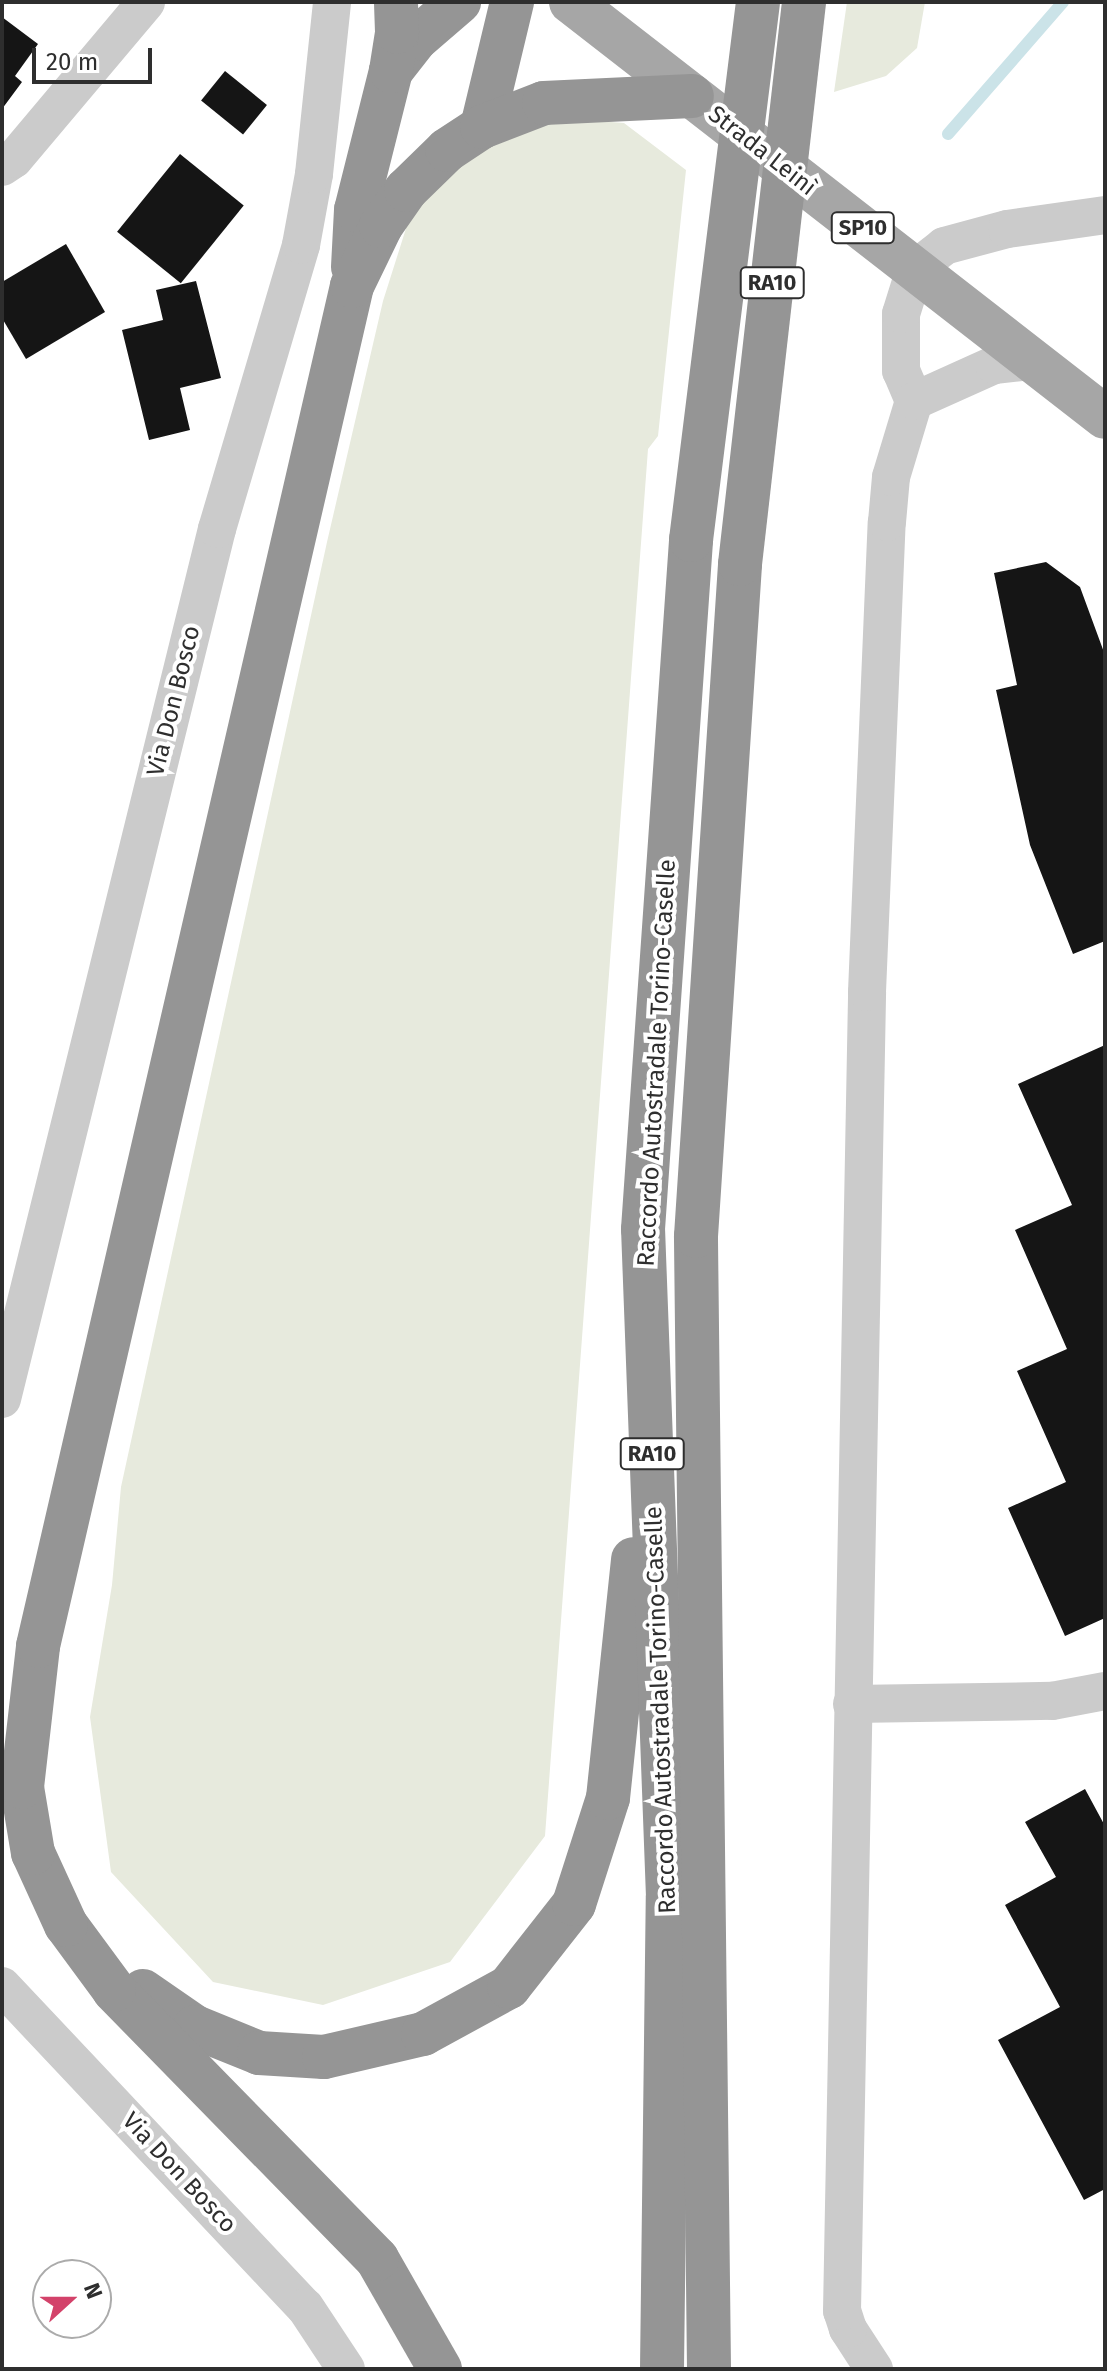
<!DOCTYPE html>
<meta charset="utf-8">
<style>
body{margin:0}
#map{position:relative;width:1107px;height:2371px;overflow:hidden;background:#fff;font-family:"Fira Sans",sans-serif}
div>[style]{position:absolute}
.green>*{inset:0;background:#e7eadd}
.stream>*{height:12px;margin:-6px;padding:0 6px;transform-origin:6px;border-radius:6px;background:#cbe3e8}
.building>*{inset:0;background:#151515;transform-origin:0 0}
.street>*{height:38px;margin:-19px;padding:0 19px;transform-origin:19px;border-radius:19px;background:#cbcbcb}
.primary>*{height:44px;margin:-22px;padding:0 22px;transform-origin:22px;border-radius:22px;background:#a6a6a6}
.highway>*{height:44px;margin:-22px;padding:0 22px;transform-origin:22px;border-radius:22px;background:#959595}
.highway-bridge>*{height:44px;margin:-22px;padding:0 22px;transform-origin:22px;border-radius:22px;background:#959595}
span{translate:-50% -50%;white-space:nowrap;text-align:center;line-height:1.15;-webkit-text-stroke:8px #fff;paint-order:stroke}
.shield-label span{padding:2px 6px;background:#fff;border:2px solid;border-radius:6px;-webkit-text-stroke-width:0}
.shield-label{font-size:22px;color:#2e2e2e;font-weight:700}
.street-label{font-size:24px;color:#2e2e2e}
.frame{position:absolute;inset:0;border:4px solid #2e2e2e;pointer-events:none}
.north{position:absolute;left:32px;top:2259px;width:80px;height:80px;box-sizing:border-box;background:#fff;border:2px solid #ababab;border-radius:50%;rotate:69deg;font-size:22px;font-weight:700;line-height:32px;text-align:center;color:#2e2e2e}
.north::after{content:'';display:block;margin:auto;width:28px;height:36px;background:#d3426a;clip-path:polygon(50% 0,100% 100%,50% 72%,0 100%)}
.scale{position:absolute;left:32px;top:48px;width:120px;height:36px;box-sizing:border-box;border:4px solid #2e2e2e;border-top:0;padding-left:10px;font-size:24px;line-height:28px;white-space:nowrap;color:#2e2e2e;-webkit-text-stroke:6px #fff;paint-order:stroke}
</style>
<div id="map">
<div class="green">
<div style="clip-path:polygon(847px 2px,925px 2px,917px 48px,886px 76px,834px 92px)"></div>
<div style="clip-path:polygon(559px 118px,624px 123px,686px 170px,658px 436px,648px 449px,545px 1836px,450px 1962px,323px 2005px,213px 1982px,111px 1872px,90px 1717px,112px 1585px,121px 1487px,327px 542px,383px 301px,409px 219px,443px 174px,489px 136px)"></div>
</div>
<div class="stream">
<div style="left:948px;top:134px;width:175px;rotate:-48.9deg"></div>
</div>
<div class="building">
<div style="clip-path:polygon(2px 17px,38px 44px,15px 76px,22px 82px,2px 109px)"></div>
<div style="left:225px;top:71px;width:54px;height:38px;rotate:39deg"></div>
<div style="left:180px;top:154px;width:82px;height:100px;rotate:39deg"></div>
<div style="clip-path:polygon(66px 244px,105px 312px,26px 359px,2px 318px,2px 282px)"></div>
<div style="clip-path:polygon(196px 281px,221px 378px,180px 388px,190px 430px,149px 440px,122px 330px,163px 320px,156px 290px)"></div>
<div style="clip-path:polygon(1046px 562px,1080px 587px,1105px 655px,1105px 941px,1073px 954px,1030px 845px,996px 690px,1017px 685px,994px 573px)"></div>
<div style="clip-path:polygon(1105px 1045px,1105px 1618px,1065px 1636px,1008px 1508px,1066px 1482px,1017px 1371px,1067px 1349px,1015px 1230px,1072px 1205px,1018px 1084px)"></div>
<div style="clip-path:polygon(1085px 1789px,1105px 1826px,1105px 2189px,1084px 2200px,998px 2040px,1060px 2007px,1005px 1905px,1056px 1877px,1025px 1822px)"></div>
</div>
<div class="street">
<div style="left:2px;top:167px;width:14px;rotate:-34deg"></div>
<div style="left:14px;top:159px;width:205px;rotate:-49.9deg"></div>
<div style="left:914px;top:401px;width:33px;rotate:-113deg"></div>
<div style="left:901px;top:371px;width:57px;rotate:-90deg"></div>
<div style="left:901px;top:314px;width:47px;rotate:-72.7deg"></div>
<div style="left:915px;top:269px;width:37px;rotate:-38deg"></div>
<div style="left:944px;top:246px;width:65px;rotate:-15.1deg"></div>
<div style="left:1007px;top:229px;width:99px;rotate:-8.1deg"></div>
<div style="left:2px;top:1399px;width:896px;rotate:-76.12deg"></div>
<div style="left:217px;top:529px;width:296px;rotate:-73.5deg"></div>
<div style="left:301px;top:245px;width:72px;rotate:-79.6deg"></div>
<div style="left:314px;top:174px;width:173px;rotate:-84deg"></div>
<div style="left:852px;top:1704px;width:200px;rotate:-0.9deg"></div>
<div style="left:1052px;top:1701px;width:54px;rotate:-10.7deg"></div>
<div style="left:2px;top:1986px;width:441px;rotate:46.7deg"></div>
<div style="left:305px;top:2307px;width:74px;rotate:56.5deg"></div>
<div style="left:874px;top:2369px;width:48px;rotate:-123deg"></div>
<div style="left:848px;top:2329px;width:19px;rotate:-108deg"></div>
<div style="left:842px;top:2311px;width:1319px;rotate:-88.91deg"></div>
<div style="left:867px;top:992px;width:470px;rotate:-87.6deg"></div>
<div style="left:887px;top:522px;width:45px;rotate:-84.9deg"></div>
<div style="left:891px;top:477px;width:79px;rotate:-73.2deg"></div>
<div style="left:914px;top:401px;width:88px;rotate:-24.2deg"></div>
<div style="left:994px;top:365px;width:39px;rotate:-6deg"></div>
</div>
<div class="primary">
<div style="left:571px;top:2px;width:676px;rotate:37.85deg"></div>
</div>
<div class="highway">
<div style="left:391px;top:71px;width:41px;rotate:-52deg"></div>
<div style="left:416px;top:39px;width:57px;rotate:-40.7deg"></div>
<div style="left:482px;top:127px;width:129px;rotate:-76.5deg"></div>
<div style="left:353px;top:267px;width:57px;rotate:-87deg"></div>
<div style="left:356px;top:210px;width:143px;rotate:-75.9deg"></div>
<div style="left:391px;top:71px;width:39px;rotate:-81deg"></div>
<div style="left:397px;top:32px;width:30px;rotate:-92deg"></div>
<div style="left:143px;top:1991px;width:63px;rotate:34.7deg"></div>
<div style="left:195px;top:2027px;width:69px;rotate:22.1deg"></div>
<div style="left:259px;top:2053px;width:65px;rotate:3.5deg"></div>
<div style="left:324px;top:2057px;width:102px;rotate:-13.1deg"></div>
<div style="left:423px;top:2034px;width:98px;rotate:-28.7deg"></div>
<div style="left:509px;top:1987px;width:105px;rotate:-51.9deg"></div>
<div style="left:574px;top:1904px;width:111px;rotate:-72.2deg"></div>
<div style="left:608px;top:1798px;width:240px;rotate:-84deg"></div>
<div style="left:440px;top:2369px;width:127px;rotate:-119.8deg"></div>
<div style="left:377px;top:2259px;width:376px;rotate:-134.4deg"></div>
<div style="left:114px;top:1990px;width:81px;rotate:-126.4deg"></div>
<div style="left:66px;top:1925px;width:79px;rotate:-114.6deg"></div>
<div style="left:33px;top:1853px;width:67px;rotate:-99.5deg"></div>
<div style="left:22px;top:1787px;width:142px;rotate:-83.5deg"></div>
<div style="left:38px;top:1646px;width:1396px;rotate:-77deg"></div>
<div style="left:352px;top:286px;width:67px;rotate:-64.2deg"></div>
<div style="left:381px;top:226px;width:44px;rotate:-55.2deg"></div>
<div style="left:406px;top:190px;width:57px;rotate:-44.3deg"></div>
<div style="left:447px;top:150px;width:42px;rotate:-33.3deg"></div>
<div style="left:482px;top:127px;width:66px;rotate:-21.2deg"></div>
<div style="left:544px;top:103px;width:148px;rotate:-2.7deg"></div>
<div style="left:662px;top:2369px;width:472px;rotate:-89.3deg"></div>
<div style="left:668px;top:1897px;width:668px;rotate:-92.14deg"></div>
<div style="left:643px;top:1229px;width:691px;rotate:-86.01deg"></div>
<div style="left:709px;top:2369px;width:1133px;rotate:-90.66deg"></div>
<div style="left:696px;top:1236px;width:673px;rotate:-86.25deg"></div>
</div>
<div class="highway-bridge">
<div style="left:691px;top:540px;width:542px;rotate:-82.9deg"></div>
<div style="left:740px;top:564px;width:566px;rotate:-83.5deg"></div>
</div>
<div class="shield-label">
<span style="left:863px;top:228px">SP10</span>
<span style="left:772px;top:283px">RA10</span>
<span style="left:652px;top:1454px">RA10</span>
</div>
<div class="street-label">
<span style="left:762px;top:151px;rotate:38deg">Strada Leinì</span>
<span style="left:174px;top:701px;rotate:-76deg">Via Don Bosco</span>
<span style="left:657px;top:1063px;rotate:-87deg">Raccordo Autostradale Torino-Caselle</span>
<span style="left:661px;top:1710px;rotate:-92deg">Raccordo Autostradale Torino-Caselle</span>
<span style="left:179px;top:2173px;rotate:47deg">Via Don Bosco</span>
</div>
<div class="frame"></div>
<div class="north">N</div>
<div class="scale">20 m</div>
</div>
